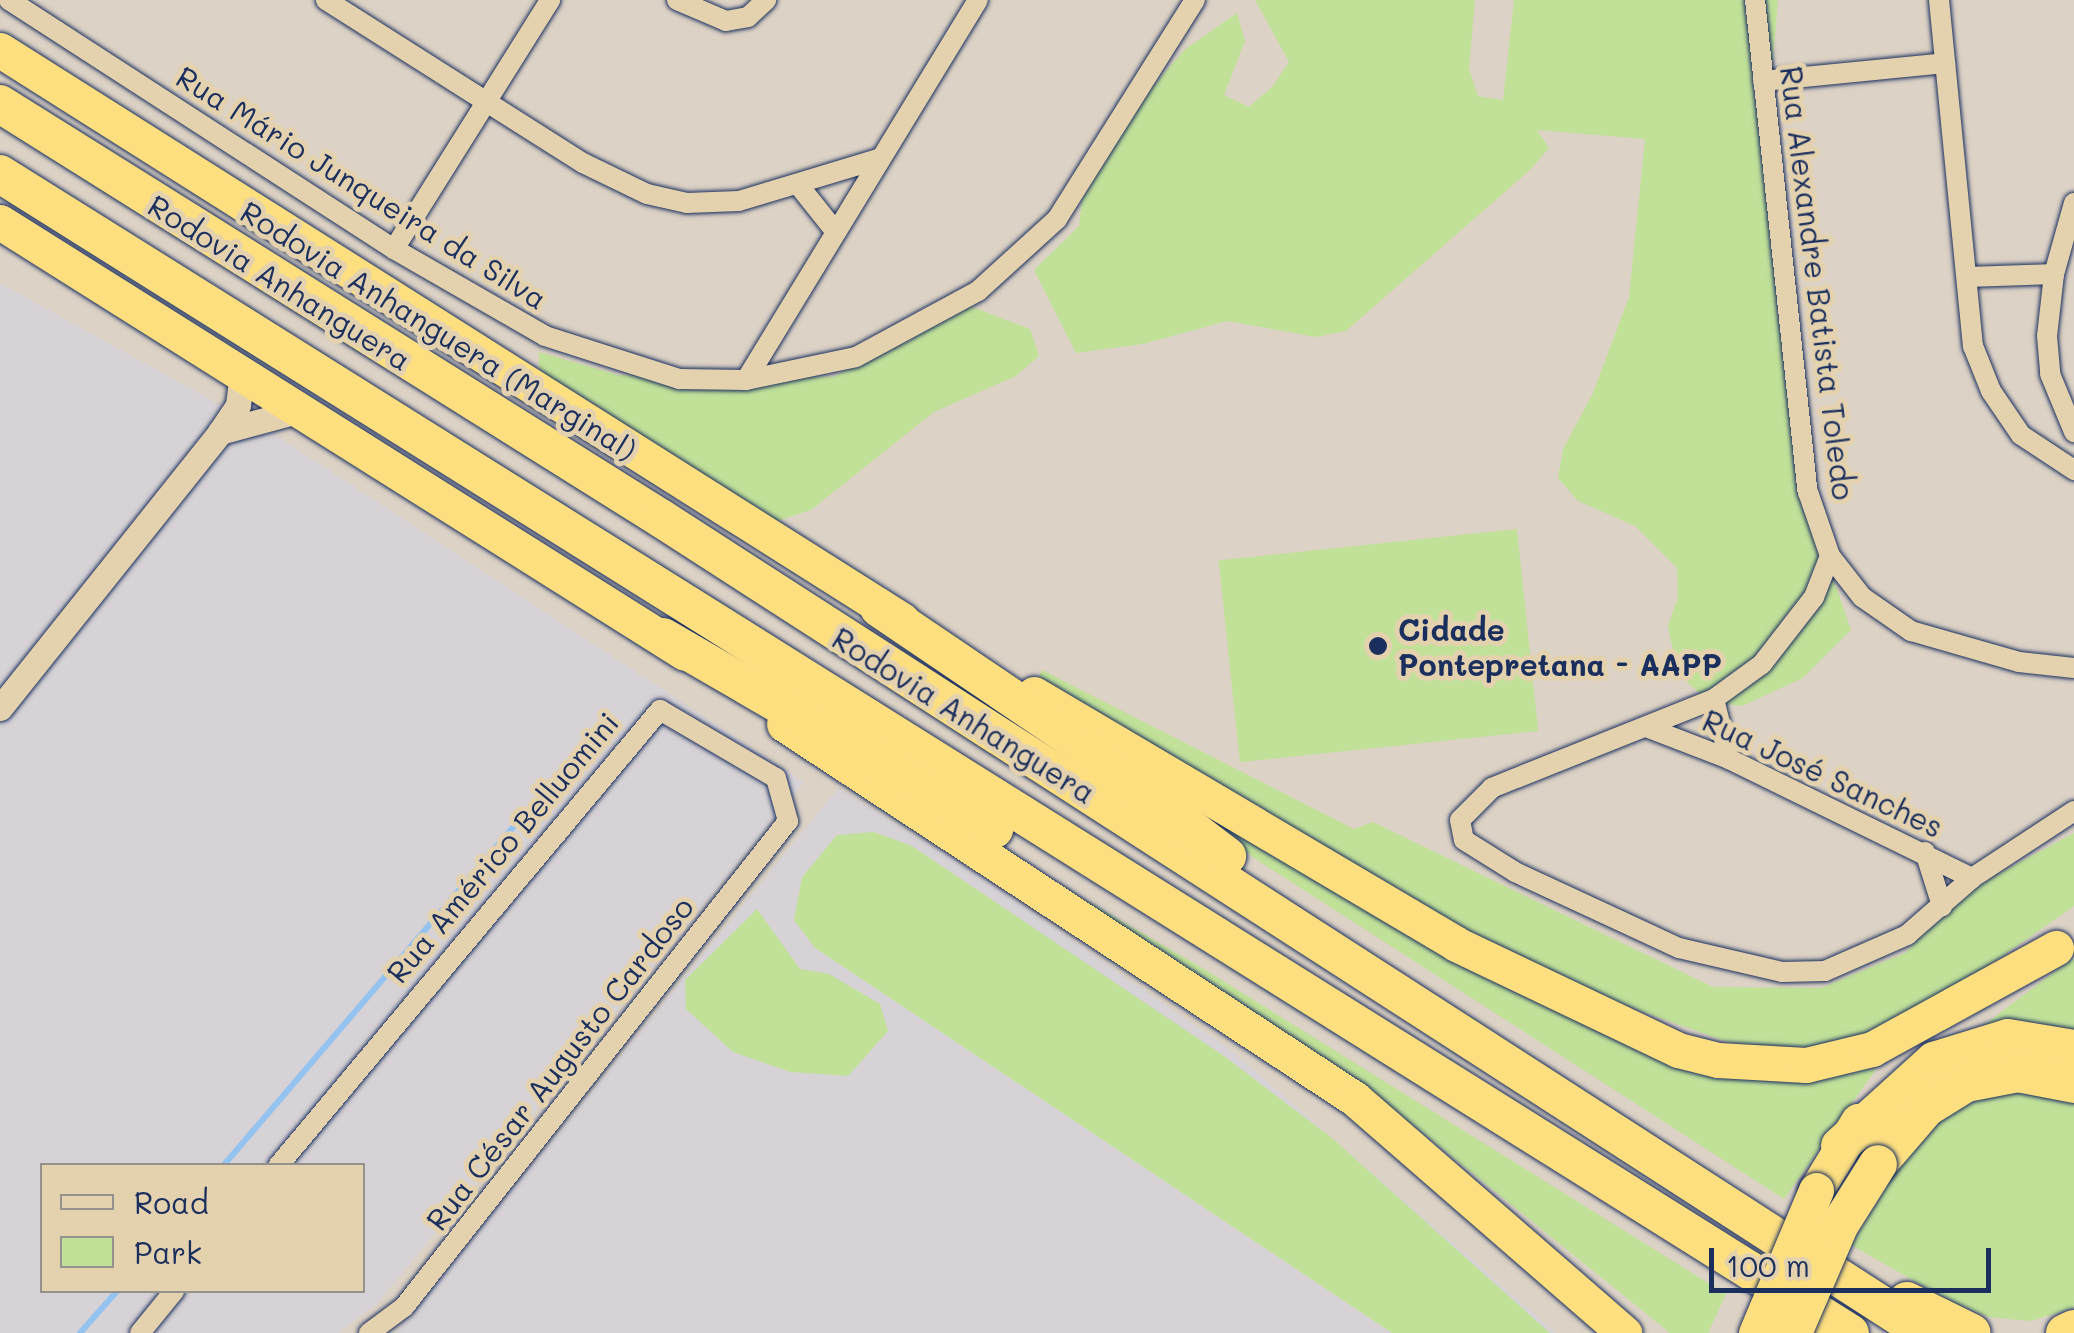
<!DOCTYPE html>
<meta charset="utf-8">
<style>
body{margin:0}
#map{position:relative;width:2074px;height:1333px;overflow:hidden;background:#dcd2c5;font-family:Mali,sans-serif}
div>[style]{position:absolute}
.built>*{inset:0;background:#d6d2d5}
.green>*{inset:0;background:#c1e199;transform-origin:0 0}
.stream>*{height:6px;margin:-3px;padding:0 3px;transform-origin:3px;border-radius:3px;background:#95c3f0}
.roads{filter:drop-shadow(0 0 2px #1b2f5e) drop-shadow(0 0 2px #1b2f5e)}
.minor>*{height:20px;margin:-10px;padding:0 10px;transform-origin:10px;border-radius:10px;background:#e4d2af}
.tertiary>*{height:25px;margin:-12.5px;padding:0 12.5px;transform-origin:12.5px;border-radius:12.5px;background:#e4d2af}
.trunk>*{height:35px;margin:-17.5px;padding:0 17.5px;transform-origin:17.5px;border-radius:17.5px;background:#fddf80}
.motorway>*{height:38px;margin:-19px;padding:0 19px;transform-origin:19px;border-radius:19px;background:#fddf80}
.bridges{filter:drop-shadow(0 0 2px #1b2f5e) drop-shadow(0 0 2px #1b2f5e)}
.trunk-bridge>*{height:35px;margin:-17.5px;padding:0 17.5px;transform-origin:17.5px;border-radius:17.5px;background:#fddf80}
.motorway-bridge>*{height:38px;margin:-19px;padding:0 19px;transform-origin:19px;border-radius:19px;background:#fddf80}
.dots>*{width:28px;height:28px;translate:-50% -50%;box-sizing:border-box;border:5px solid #e4d2af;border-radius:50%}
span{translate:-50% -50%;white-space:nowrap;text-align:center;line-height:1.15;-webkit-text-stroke:10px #e4d2af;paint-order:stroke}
.street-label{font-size:30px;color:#1b2f5e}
.poi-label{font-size:30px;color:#1b2f5e;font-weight:700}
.left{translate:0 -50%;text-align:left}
.legend{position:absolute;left:40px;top:1163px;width:325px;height:130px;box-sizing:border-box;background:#e4d2af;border:2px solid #94918f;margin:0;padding:12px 18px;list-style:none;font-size:30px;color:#1b2f5e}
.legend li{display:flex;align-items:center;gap:20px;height:50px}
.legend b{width:50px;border:2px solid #94918f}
.scale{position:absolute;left:1709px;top:1248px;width:282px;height:45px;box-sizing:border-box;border:5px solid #1b2f5e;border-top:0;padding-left:12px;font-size:30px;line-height:35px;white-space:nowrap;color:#1b2f5e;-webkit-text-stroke:8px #e4d2af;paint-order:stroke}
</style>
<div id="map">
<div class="built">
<div style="clip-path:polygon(evenodd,0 283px,277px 436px,804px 782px,377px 1304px,338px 1333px,0 1333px,0 283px,42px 1166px,362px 1166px,362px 1290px,42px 1290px,42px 1166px)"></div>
<div style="clip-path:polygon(838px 788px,981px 877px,1232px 1051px,1556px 1333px,396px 1333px)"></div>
</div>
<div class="green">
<div style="clip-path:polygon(1255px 0,1475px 0,1469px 69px,1478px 96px,1503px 100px,1514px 0,1778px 0,1772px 73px,1809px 508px,1851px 630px,1803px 678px,1742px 706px,1711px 703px,1688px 683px,1674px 656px,1668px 626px,1678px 597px,1677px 568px,1635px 526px,1578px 501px,1558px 478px,1563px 449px,1593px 393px,1629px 297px,1645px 139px,1537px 130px,1549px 148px,1529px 171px,1346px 331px,1316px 337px,1227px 321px,1143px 344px,1076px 353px,1034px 270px,1079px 226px,1086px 165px,1184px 50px,1237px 13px,1245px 41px,1224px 95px,1249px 107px,1272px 87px,1289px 62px)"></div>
<div style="clip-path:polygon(970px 306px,1030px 329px,1039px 356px,1016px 376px,934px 412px,811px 510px,756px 528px,548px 392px,539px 365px,539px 352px,618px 375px,833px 377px)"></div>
<div style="left:1517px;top:529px;width:203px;height:300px;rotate:84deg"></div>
<div style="clip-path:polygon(1042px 670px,1354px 829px,1373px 822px,1713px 987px,1821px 988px,1905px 953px,1961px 894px,2074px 833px,2074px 906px,1924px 1011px,1856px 1040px,1787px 1050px,1728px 1042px,1584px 991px,1454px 928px,1036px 684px)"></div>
<div style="clip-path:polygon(1100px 750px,1411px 932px,1793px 1079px,1877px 1068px,1784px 1199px,1257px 860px)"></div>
<div style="clip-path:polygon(958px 825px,1204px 969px,1726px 1294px,1708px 1333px,1670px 1333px,1357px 1080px)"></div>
<div style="clip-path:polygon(874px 832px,912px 846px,1224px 1056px,1332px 1138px,1550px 1333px,1392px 1333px,815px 948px,794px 920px,802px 877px,837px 835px)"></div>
<div style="clip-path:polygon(757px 909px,800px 969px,829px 974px,880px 1004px,888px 1031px,848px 1076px,790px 1072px,733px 1052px,686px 1009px,685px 980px)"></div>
<div style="clip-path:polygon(2074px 958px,2074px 1032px,1981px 1027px,2061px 967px)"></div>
<div style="clip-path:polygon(2000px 1089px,2074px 1103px,2074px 1308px,2030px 1321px,1989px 1317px,1951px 1302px,1851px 1245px,1895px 1173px,1943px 1117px)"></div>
</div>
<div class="stream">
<div style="left:223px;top:1166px;width:584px;rotate:-49.44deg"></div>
<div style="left:80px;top:1333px;width:57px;rotate:-48.5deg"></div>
</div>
<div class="roads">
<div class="minor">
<div style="left:9px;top:0;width:459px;rotate:32.9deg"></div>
<div style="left:394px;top:249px;width:174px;rotate:29.9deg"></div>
<div style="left:545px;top:336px;width:141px;rotate:17.8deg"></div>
<div style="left:679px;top:379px;width:67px;rotate:0.9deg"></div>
<div style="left:746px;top:380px;width:112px;rotate:-11.8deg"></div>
<div style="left:856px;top:357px;width:139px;rotate:-28.4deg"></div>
<div style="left:978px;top:291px;width:107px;rotate:-42.3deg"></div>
<div style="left:1057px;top:219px;width:259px;rotate:-57.8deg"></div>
<div style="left:326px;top:0;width:304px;rotate:32.4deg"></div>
<div style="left:583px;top:163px;width:71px;rotate:25.8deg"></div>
<div style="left:647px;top:194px;width:41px;rotate:12.7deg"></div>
<div style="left:687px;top:203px;width:52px;rotate:-2.2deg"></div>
<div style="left:739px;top:201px;width:145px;rotate:-16.8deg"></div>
<div style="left:677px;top:0;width:53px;rotate:23.2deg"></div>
<div style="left:726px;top:21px;width:22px;rotate:-10deg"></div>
<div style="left:748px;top:17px;width:25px;rotate:-43deg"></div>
<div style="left:1755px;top:0;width:495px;rotate:83.9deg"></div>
<div style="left:1808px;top:492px;width:68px;rotate:71deg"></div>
<div style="left:1830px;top:556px;width:44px;rotate:111.3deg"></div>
<div style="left:1814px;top:597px;width:85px;rotate:127.8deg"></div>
<div style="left:1762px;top:664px;width:59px;rotate:143.9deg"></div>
<div style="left:1714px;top:699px;width:239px;rotate:158.2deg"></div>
<div style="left:1492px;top:788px;width:45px;rotate:135deg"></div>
<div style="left:1460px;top:820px;width:20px;rotate:79deg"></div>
<div style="left:1464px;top:840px;width:60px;rotate:32.1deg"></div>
<div style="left:1515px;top:872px;width:181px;rotate:24.9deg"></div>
<div style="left:1679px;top:948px;width:106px;rotate:13.1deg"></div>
<div style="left:1782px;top:972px;width:43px;rotate:-1.3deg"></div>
<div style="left:1825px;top:971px;width:90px;rotate:-23.7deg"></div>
<div style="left:1907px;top:935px;width:86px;rotate:-41.2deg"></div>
<div style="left:1972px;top:878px;width:122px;rotate:-33.3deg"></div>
<div style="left:1939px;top:0;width:348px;rotate:84.4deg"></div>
<div style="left:1973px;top:346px;width:48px;rotate:68.2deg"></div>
<div style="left:1991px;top:391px;width:53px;rotate:55.7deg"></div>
<div style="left:2021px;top:435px;width:64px;rotate:33.4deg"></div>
<div style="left:1763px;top:81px;width:183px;rotate:-5.6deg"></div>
<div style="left:800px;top:187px;width:56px;rotate:51.5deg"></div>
<div style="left:2074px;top:203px;width:74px;rotate:105.7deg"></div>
<div style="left:2054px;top:274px;width:62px;rotate:96.4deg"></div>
<div style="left:2047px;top:336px;width:38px;rotate:85deg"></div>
<div style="left:2050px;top:374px;width:63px;rotate:67.5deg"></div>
<div style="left:394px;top:249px;width:294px;rotate:-57.9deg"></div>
<div style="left:1969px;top:277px;width:85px;rotate:-2deg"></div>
<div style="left:746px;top:380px;width:445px;rotate:-58.6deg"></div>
<div style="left:1830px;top:556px;width:52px;rotate:52deg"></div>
<div style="left:1862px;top:597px;width:60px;rotate:34.8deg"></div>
<div style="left:1911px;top:631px;width:112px;rotate:16deg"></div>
<div style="left:2019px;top:662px;width:55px;rotate:6.2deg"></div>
<div style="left:1714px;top:699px;width:62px;rotate:76deg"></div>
<div style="left:1646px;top:727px;width:89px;rotate:21.1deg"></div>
<div style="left:1729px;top:759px;width:271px;rotate:26.1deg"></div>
<div style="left:1925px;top:852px;width:57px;rotate:72.5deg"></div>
<div style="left:278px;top:1166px;width:595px;rotate:-50.05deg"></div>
<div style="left:660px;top:710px;width:134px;rotate:30.4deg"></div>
<div style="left:776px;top:778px;width:45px;rotate:74.4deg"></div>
<div style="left:788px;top:821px;width:619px;rotate:128.31deg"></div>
<div style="left:404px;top:1307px;width:44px;rotate:143.4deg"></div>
<div style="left:140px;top:1333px;width:55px;rotate:-50.9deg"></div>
</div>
<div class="tertiary">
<div style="left:220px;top:432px;width:84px;rotate:-15.2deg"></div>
<div style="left:0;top:708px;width:353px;rotate:-51.4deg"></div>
<div style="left:220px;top:432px;width:32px;rotate:-56deg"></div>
<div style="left:238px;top:405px;width:32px;rotate:-83deg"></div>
</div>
<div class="trunk">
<div style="left:0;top:50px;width:1067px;rotate:32.29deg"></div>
<div style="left:0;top:222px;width:809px;rotate:32.18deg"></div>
<div style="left:1034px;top:694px;width:490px;rotate:30.6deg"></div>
<div style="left:1456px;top:944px;width:246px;rotate:25.5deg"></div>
<div style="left:1678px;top:1050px;width:41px;rotate:14deg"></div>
<div style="left:1718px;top:1060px;width:88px;rotate:3.3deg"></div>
<div style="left:1806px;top:1065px;width:68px;rotate:-13.6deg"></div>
<div style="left:1872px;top:1049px;width:210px;rotate:-28.8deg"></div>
<div style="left:784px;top:724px;width:683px;rotate:33.29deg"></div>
<div style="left:1355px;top:1099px;width:357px;rotate:41deg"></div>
<div style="left:1816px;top:1190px;width:81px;rotate:-58.7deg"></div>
</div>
<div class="motorway">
<div style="left:0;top:104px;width:781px;rotate:32.08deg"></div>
<div style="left:662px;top:519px;width:1503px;rotate:32.8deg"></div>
<div style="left:0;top:174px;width:2183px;rotate:32.07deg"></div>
<div style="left:879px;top:608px;width:248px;rotate:34.1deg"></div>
<div style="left:1084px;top:747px;width:180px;rotate:37.3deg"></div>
<div style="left:663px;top:637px;width:383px;rotate:30.1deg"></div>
<div style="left:1840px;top:1146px;width:127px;rotate:-42.1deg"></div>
<div style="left:1934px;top:1061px;width:77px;rotate:-17.3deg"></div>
<div style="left:2008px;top:1038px;width:67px;rotate:9.5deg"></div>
<div style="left:1878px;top:1164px;width:74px;rotate:-49.4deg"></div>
<div style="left:1926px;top:1108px;width:47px;rotate:-32deg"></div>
<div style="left:1966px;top:1083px;width:53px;rotate:-10.9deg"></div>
<div style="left:2018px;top:1073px;width:57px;rotate:11.1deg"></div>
<div style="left:1907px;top:1301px;width:72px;rotate:26.2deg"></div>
<div style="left:2065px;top:1333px;width:10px;rotate:-24deg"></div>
</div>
</div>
<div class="bridges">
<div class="trunk-bridge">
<div style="left:1756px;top:1333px;width:155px;rotate:-67.2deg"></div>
</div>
<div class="motorway-bridge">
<div style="left:1793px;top:1333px;width:116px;rotate:-66.7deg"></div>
<div style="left:1839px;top:1226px;width:73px;rotate:-57.8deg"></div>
</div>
</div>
<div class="dots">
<div style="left:1378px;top:646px;background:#1b2f5e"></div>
</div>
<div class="street-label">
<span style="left:362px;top:187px;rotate:32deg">Rua Mário Junqueira da Silva</span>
<span style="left:280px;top:282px;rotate:32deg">Rodovia Anhanguera</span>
<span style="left:1818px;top:283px;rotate:83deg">Rua Alexandre Batista Toledo</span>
<span style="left:439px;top:330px;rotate:32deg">Rodovia Anhanguera (Marginal)</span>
<span style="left:964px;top:715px;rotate:32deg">Rodovia Anhanguera</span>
<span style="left:1823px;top:773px;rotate:25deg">Rua José Sanches</span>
<span style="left:502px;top:847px;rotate:-50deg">Rua Américo Belluomini</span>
<span style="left:559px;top:1063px;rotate:-52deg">Rua César Augusto Cardoso</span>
</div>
<div class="poi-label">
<span class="left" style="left:1398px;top:646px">Cidade<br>Pontepretana - AAPP</span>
</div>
<ul class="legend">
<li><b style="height:12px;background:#e4d2af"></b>Road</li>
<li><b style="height:28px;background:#c1e199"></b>Park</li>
</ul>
<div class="scale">100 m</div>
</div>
